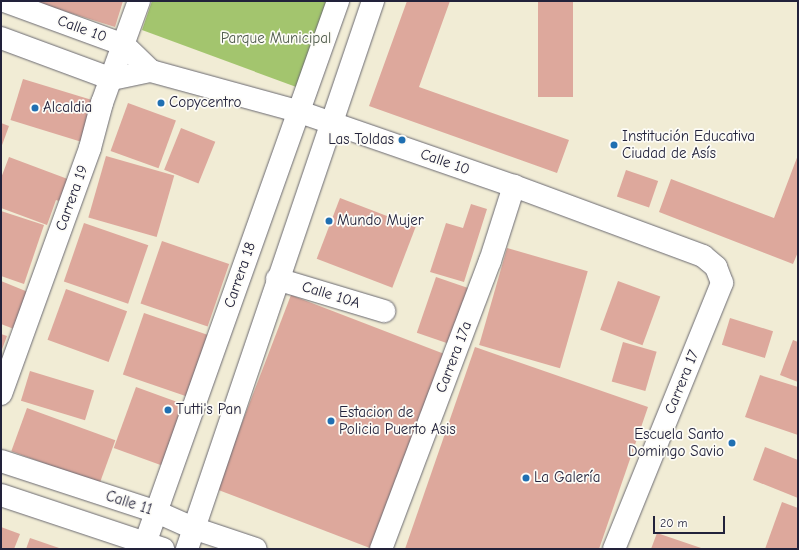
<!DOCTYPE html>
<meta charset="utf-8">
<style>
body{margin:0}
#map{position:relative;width:799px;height:550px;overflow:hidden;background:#f1ecd5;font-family:"Comic Neue",sans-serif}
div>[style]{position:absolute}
.green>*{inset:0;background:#a3c56e}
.building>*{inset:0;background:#dda89c;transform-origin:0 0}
.roads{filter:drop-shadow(0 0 1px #6a6971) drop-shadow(0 0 1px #6a6971)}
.minor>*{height:22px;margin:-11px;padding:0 11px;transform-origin:11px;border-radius:11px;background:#fff}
.dots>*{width:11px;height:11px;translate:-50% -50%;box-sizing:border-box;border:2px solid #fdfcf7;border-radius:50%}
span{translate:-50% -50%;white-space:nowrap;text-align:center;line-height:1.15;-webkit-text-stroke:3.5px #fdfcf7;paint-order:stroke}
.street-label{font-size:15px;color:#22223b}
.park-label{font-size:15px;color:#4f5b4d}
.poi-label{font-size:15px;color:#22223b}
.left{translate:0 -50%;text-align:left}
.right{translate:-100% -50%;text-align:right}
.frame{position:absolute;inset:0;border:2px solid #22223b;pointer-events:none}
.scale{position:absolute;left:653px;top:516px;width:72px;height:18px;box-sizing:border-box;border:2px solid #22223b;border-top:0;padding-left:5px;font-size:12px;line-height:14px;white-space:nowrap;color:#22223b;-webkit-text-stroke:3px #fdfcf7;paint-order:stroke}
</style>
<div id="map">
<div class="green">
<div style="clip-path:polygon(152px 1px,330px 1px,299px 88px,142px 30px)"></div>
</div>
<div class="building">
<div style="clip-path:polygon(32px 1px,123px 1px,115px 27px)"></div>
<div style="clip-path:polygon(407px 1px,450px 1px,419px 87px,569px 140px,557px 173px,369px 106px)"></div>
<div style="left:538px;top:1px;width:35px;height:96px"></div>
<div style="left:23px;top:79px;width:73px;height:43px;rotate:17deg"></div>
<div style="left:128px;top:103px;width:51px;height:51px;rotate:20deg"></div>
<div style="clip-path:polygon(1px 123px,9px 126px,1px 148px)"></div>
<div style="left:181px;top:128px;width:37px;height:45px;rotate:22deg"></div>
<div style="clip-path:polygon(798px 155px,798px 252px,793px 264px,659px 212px,671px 179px,774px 218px)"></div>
<div style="left:106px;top:156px;width:71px;height:64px;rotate:16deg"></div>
<div style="clip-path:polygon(9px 157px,73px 181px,65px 203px,56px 200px,47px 225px,1px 208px,1px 178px)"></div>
<div style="left:626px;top:170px;width:34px;height:28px;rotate:19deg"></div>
<div style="left:340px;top:198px;width:81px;height:65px;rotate:21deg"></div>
<div style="clip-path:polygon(471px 204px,487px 209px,464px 282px,430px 272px,446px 223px,463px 228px)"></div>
<div style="clip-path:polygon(1px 211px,44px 225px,24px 284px,1px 276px)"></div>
<div style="left:84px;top:223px;width:68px;height:62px;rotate:19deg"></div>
<div style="left:162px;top:241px;width:71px;height:66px;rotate:19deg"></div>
<div style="left:507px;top:248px;width:84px;height:101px;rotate:16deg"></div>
<div style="left:436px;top:277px;width:37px;height:59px;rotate:19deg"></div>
<div style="clip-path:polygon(1px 281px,28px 292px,14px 329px,1px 324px)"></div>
<div style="left:618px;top:281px;width:45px;height:52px;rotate:20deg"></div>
<div style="left:66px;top:289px;width:65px;height:54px;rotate:20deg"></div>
<div style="left:291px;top:295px;width:165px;height:208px;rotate:21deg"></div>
<div style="left:144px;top:313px;width:67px;height:65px;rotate:19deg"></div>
<div style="left:730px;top:318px;width:45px;height:28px;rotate:17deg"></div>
<div style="clip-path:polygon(1px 334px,7px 336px,1px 352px)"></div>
<div style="clip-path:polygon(793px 340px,798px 342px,798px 382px,780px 375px)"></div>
<div style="left:623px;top:342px;width:35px;height:41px;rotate:16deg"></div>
<div style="clip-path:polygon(475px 347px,648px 407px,599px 549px,405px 549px)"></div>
<div style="left:30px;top:371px;width:67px;height:31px;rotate:17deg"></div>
<div style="clip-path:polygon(760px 375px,798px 387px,798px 435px,745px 417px)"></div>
<div style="left:136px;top:387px;width:52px;height:65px;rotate:20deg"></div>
<div style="left:27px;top:408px;width:94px;height:46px;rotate:20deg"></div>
<div style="clip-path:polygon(765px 447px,798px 460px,798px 498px,753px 480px)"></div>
<div style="clip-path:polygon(782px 502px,798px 508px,798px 549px,765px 549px)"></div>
<div style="clip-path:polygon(1px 527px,20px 534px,14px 549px,1px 549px)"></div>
<div style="clip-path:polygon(657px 533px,704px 549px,651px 549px)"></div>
<div style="clip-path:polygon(30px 538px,62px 549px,26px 549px)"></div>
</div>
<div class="roads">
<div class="minor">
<div style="left:4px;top:1px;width:128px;rotate:20.1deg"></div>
<div style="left:124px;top:45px;width:37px;rotate:44deg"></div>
<div style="left:1px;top:38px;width:118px;rotate:20.3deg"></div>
<div style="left:112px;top:79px;width:40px;rotate:-12deg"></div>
<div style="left:151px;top:71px;width:151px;rotate:15.3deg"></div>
<div style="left:297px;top:111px;width:230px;rotate:19.1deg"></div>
<div style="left:514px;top:186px;width:202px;rotate:20.3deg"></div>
<div style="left:703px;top:256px;width:17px;rotate:40deg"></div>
<div style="left:716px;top:267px;width:17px;rotate:69deg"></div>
<div style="left:722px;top:283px;width:287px;rotate:112.1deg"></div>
<div style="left:277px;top:279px;width:112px;rotate:16.7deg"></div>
<div style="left:1px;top:394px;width:262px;rotate:-70.1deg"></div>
<div style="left:90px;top:148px;width:47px;rotate:-75.1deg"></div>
<div style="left:102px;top:103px;width:109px;rotate:-70.1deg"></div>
<div style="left:1px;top:461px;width:164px;rotate:18.1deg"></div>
<div style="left:157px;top:512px;width:39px;rotate:24deg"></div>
<div style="left:193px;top:528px;width:66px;rotate:18.4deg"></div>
<div style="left:1px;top:495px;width:171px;rotate:18.4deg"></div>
<div style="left:143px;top:549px;width:582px;rotate:-70.41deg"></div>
<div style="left:187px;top:549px;width:579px;rotate:-71.25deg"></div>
<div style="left:381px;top:549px;width:308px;rotate:-69.3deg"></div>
<div style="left:490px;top:261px;width:79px;rotate:-72.3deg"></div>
</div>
</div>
<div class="dots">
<div style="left:161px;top:103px;background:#1f6fb2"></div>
<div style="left:35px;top:108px;background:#1f6fb2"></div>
<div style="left:402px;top:140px;background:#1f6fb2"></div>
<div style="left:614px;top:145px;background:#1f6fb2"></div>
<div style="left:329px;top:221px;background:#1f6fb2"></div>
<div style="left:168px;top:410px;background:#1f6fb2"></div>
<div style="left:331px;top:421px;background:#1f6fb2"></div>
<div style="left:732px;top:443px;background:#1f6fb2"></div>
<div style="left:526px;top:478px;background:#1f6fb2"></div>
</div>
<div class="street-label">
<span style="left:82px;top:29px;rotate:20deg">Calle 10</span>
<span style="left:445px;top:162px;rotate:19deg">Calle 10</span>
<span style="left:72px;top:198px;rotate:-70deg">Carrera 19</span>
<span style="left:240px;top:275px;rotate:-71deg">Carrera 18</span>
<span style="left:331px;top:295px;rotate:17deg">Calle 10A</span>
<span style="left:454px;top:357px;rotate:-69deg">Carrera 17a</span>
<span style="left:682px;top:382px;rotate:-68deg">Carrera 17</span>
<span style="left:129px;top:503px;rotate:18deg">Calle 11</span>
</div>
<div class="park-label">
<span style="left:276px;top:39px">Parque Municipal</span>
</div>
<div class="poi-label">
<span class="left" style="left:169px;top:103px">Copycentro</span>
<span class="left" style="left:43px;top:108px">Alcaldia</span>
<span class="left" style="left:622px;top:145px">Institución Educativa<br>Ciudad de Asís</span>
<span class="right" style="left:394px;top:140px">Las Toldas</span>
<span class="left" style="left:337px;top:221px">Mundo Mujer</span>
<span class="left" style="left:176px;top:410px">Tutti's Pan</span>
<span class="left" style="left:339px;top:421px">Estacion de<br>Policia Puerto Asis</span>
<span class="right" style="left:724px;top:443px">Escuela Santo<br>Domingo Savio</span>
<span class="left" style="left:534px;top:478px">La Galería</span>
</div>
<div class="frame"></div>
<div class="scale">20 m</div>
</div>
